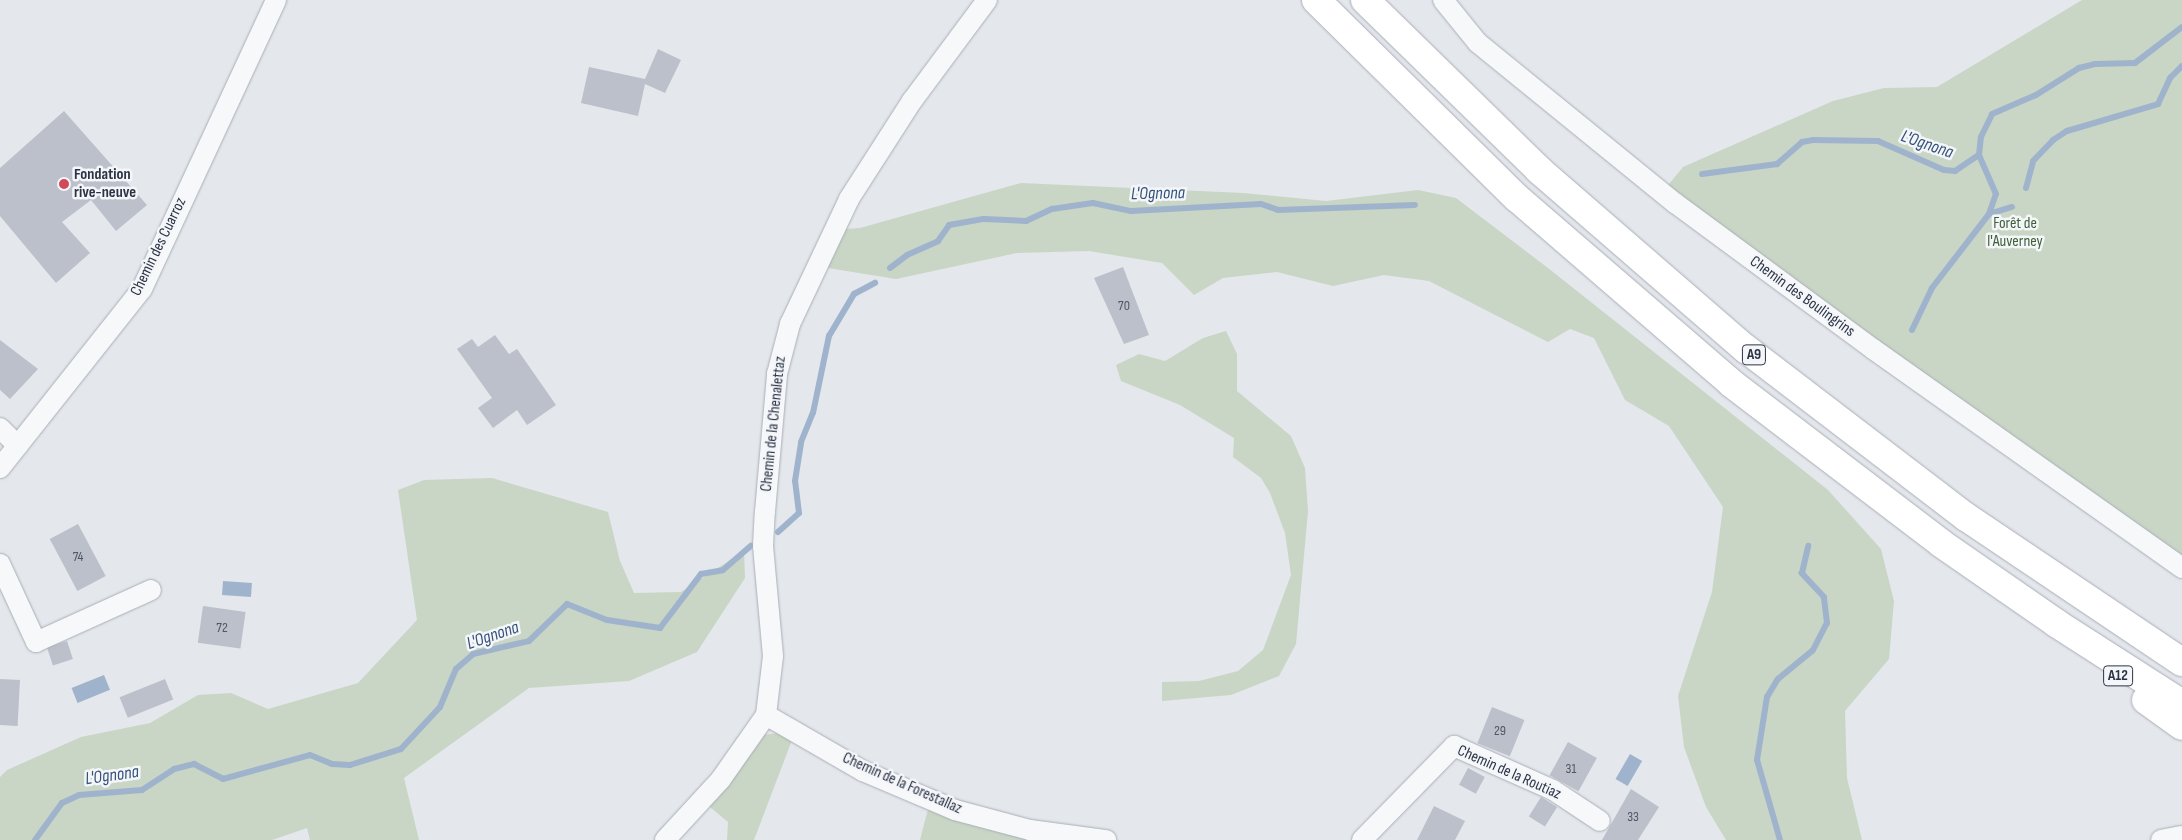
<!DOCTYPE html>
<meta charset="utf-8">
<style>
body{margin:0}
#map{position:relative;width:2182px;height:840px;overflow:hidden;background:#e4e7ec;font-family:"Sofia Sans Condensed",sans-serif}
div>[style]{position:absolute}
.green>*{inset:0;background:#c9d6c5}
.water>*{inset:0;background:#9fb4cc;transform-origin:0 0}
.stream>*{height:6px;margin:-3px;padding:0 3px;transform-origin:3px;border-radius:3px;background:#9fb4cc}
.building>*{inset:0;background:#bbc0ca;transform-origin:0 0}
.roads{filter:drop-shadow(0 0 1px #a9aeb7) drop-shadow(0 0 1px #a9aeb7)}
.minor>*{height:20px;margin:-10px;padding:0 10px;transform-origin:10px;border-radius:10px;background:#f7f8fa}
.highway>*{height:28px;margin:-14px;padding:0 14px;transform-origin:14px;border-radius:14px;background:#fff}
.dots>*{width:14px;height:14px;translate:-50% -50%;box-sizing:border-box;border:2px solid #f4f6f9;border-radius:50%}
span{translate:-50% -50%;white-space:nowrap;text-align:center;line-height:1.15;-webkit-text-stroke:5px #f4f6f9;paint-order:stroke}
.number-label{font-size:14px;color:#4f5766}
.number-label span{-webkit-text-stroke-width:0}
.shield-label span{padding:1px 4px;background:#f4f6f9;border:1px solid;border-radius:4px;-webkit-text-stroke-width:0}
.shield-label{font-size:15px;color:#2b3445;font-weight:700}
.poi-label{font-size:16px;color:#2b3445;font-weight:700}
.left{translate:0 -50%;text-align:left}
.park-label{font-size:16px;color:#3f6138}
.street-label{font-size:16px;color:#2b3445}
.water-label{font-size:18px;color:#34527a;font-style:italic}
</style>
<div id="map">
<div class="green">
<div style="clip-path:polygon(2082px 0,2182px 0,2182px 555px,1664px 190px,1683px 167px,1833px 101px,1884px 88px,1937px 87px)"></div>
<div style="clip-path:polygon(1021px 183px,1243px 193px,1326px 201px,1418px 190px,1456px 198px,1548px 268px,1828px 490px,1881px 549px,1894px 601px,1889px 659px,1845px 711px,1847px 778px,1862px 840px,1726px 840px,1706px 807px,1684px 747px,1678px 696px,1712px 592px,1723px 507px,1669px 426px,1625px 400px,1594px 338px,1570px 329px,1548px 342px,1429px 281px,1384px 275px,1333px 286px,1277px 272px,1223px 278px,1194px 295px,1162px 263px,1089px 251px,1017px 253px,896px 279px,828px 268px,833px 230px,860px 228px)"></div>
<div style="clip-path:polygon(1226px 331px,1237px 354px,1237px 391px,1291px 436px,1305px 468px,1308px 511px,1296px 644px,1279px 676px,1231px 695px,1162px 701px,1162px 682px,1199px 681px,1238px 671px,1263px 650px,1291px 575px,1285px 533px,1270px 493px,1261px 478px,1233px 457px,1234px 438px,1180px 405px,1121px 381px,1116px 365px,1139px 354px,1165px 361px,1203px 338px)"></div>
<div style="clip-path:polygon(492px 478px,608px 512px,620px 561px,634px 593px,681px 592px,744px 551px,745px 578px,697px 652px,629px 681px,529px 688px,404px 778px,419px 840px,310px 840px,307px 828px,272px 840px,0 840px,0 777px,7px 770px,81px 737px,150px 723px,198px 695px,231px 693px,268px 709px,358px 683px,417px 620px,398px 490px,424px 480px)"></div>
<div style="clip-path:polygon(779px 733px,792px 740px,754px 840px,727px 840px,728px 822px,710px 807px,708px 800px,762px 735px)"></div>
<div style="clip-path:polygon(928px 809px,1013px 832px,1034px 840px,920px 840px)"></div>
</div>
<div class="water">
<div style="left:223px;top:581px;width:29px;height:14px;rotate:4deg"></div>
<div style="left:104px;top:675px;width:16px;height:35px;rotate:68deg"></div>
<div style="left:1630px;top:754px;width:14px;height:29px;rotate:30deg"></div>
</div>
<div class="stream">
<div style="left:1702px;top:174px;width:76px;rotate:-7.6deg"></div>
<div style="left:1777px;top:164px;width:33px;rotate:-41deg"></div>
<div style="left:1802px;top:142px;width:11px;rotate:-10deg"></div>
<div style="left:1813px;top:140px;width:65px;rotate:0.9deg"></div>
<div style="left:1878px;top:141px;width:72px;rotate:23.7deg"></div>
<div style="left:1944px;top:170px;width:11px;rotate:5deg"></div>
<div style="left:1955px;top:171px;width:29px;rotate:-34deg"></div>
<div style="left:1979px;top:155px;width:18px;rotate:-84deg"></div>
<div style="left:1981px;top:137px;width:25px;rotate:-64deg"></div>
<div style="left:1992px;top:114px;width:48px;rotate:-23.4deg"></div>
<div style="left:2036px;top:95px;width:51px;rotate:-32.1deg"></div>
<div style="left:2079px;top:68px;width:16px;rotate:-14deg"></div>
<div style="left:2095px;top:64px;width:40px;rotate:-1.4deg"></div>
<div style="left:2135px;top:63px;width:59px;rotate:-37.5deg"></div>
<div style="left:2026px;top:188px;width:28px;rotate:-75deg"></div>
<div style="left:2033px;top:161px;width:29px;rotate:-46deg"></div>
<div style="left:2053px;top:140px;width:17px;rotate:-33deg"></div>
<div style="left:2067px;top:131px;width:95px;rotate:-16.5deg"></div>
<div style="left:2158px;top:104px;width:29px;rotate:-65deg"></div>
<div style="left:2170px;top:78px;width:17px;rotate:-45deg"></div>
<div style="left:1989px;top:214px;width:24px;rotate:-17deg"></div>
<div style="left:890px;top:268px;width:21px;rotate:-37deg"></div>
<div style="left:907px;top:255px;width:34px;rotate:-24deg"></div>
<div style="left:938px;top:241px;width:19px;rotate:-55deg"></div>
<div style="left:949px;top:225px;width:36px;rotate:-10deg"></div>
<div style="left:984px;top:219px;width:42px;rotate:2.7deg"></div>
<div style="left:1026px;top:221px;width:29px;rotate:-25deg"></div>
<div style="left:1052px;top:209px;width:41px;rotate:-8.3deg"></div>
<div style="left:1093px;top:203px;width:39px;rotate:12deg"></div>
<div style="left:1131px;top:211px;width:130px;rotate:-3.1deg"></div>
<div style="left:1261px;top:204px;width:18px;rotate:19deg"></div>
<div style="left:1278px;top:210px;width:137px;rotate:-2.1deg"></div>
<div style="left:1912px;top:330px;width:47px;rotate:-64.5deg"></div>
<div style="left:1932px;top:288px;width:93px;rotate:-52.4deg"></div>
<div style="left:1989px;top:214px;width:21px;rotate:-71deg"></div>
<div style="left:1996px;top:194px;width:43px;rotate:-113.6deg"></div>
<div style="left:778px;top:532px;width:28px;rotate:-42deg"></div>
<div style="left:799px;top:513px;width:32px;rotate:-97deg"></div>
<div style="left:795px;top:481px;width:39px;rotate:-81deg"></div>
<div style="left:801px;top:442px;width:31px;rotate:-68deg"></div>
<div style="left:813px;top:413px;width:79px;rotate:-78.3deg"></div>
<div style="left:829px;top:336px;width:49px;rotate:-59.2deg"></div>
<div style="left:854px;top:294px;width:24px;rotate:-28deg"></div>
<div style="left:35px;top:840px;width:46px;rotate:-53.9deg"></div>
<div style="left:62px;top:803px;width:19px;rotate:-25deg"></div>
<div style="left:79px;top:795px;width:63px;rotate:-4.5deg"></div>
<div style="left:142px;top:790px;width:38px;rotate:-33deg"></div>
<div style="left:174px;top:769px;width:21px;rotate:-14deg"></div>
<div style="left:194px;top:764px;width:33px;rotate:27deg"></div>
<div style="left:223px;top:779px;width:90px;rotate:-15.4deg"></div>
<div style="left:310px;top:755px;width:24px;rotate:22deg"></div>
<div style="left:332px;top:764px;width:18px;rotate:3deg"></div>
<div style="left:350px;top:765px;width:53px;rotate:-17.4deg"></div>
<div style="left:401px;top:749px;width:57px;rotate:-47.1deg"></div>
<div style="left:440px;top:707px;width:41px;rotate:-67.2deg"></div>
<div style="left:456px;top:669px;width:23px;rotate:-41deg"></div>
<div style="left:473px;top:654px;width:57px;rotate:-13.1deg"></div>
<div style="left:529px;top:641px;width:53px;rotate:-44.2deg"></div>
<div style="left:567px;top:604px;width:43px;rotate:21.8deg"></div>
<div style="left:607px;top:620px;width:54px;rotate:8.6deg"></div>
<div style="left:660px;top:628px;width:68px;rotate:-52.8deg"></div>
<div style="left:701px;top:574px;width:22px;rotate:-10deg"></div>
<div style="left:723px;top:570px;width:37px;rotate:-41deg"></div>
<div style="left:1780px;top:840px;width:83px;rotate:-106deg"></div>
<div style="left:1757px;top:760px;width:64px;rotate:-81deg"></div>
<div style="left:1767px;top:697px;width:21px;rotate:-59deg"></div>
<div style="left:1778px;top:679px;width:45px;rotate:-39.6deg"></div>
<div style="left:1813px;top:650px;width:30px;rotate:-63deg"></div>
<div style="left:1827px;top:623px;width:26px;rotate:-97deg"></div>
<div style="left:1824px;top:597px;width:33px;rotate:-133deg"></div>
<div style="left:1802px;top:573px;width:28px;rotate:-77deg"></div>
</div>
<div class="building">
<div style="clip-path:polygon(658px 49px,681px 60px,665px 93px,645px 84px,638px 116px,581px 103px,589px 67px,645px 79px)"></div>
<div style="clip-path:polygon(64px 111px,147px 205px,116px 231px,91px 200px,62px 222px,90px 253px,56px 283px,0 216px,0 168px)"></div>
<div style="clip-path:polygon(1123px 267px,1149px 335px,1124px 344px,1094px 278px)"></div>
<div style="clip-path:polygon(495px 335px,509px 354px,517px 349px,556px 405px,527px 425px,517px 410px,493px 428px,478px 408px,492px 398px,457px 349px,472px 339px,478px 347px)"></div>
<div style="clip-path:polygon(0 340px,38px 369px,10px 399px,0 390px)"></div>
<div style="left:78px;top:524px;width:59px;height:32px;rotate:62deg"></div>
<div style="left:203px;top:606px;width:43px;height:37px;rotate:8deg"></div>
<div style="left:67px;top:641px;width:19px;height:21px;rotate:72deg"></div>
<div style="left:0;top:679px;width:20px;height:46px;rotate:3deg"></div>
<div style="left:165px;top:679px;width:22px;height:49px;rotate:68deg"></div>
<div style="left:1492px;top:707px;width:35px;height:39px;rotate:22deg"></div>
<div style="left:1568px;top:742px;width:33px;height:38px;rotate:29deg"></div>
<div style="left:1468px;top:768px;width:19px;height:19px;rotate:28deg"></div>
<div style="clip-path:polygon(1631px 789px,1659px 807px,1638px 840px,1602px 840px)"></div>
<div style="left:1541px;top:797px;width:19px;height:23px;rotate:32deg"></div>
<div style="clip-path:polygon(1434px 806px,1465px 821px,1455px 840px,1417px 840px)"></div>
</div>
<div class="roads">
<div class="minor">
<div style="left:1443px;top:0;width:55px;rotate:50.9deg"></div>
<div style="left:1478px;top:43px;width:254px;rotate:39.1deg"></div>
<div style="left:1675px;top:203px;width:246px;rotate:36.4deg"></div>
<div style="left:1873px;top:349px;width:379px;rotate:35.3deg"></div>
<div style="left:0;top:428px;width:25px;rotate:45deg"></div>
<div style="left:0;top:468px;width:228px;rotate:-51.6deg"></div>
<div style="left:142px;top:289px;width:319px;rotate:-65.1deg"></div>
<div style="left:0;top:564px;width:86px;rotate:65.2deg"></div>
<div style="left:36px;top:642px;width:126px;rotate:-24.3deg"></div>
<div style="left:766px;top:715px;width:112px;rotate:30deg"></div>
<div style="left:863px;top:771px;width:100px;rotate:23deg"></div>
<div style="left:955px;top:810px;width:78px;rotate:14.9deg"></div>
<div style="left:1030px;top:830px;width:77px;rotate:7.5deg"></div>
<div style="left:665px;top:840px;width:83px;rotate:-47.4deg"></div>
<div style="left:721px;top:779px;width:78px;rotate:-54.9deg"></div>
<div style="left:766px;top:715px;width:59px;rotate:-83.2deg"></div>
<div style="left:773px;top:656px;width:110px;rotate:-95.2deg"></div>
<div style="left:763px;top:546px;width:34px;rotate:-87deg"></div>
<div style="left:765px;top:512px;width:139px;rotate:-85deg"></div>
<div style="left:777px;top:374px;width:52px;rotate:-75.4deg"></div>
<div style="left:790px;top:324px;width:138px;rotate:-64.7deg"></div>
<div style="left:849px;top:199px;width:117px;rotate:-57.3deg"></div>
<div style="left:912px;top:101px;width:126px;rotate:-53.4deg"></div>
<div style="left:1362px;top:840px;width:132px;rotate:-45.6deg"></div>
<div style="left:1454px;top:746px;width:108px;rotate:24deg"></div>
<div style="left:1553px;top:790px;width:56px;rotate:33.4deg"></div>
<div style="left:2161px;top:840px;width:21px;rotate:-11deg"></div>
</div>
<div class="highway">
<div style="left:1316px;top:0;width:282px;rotate:44.6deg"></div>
<div style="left:1517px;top:198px;width:283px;rotate:40.8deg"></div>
<div style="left:1731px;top:383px;width:265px;rotate:37.3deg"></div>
<div style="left:1942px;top:544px;width:139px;rotate:34.7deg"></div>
<div style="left:2056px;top:623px;width:150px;rotate:32.7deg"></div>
<div style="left:1365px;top:0;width:243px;rotate:44.3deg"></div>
<div style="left:1539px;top:170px;width:274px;rotate:40.9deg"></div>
<div style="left:1746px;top:349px;width:277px;rotate:37.4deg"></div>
<div style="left:1966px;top:517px;width:260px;rotate:33.9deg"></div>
<div style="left:2146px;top:700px;width:44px;rotate:35.8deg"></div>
</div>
</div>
<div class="dots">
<div style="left:64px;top:184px;background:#d1495b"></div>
</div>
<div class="number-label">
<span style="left:1124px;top:306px">70</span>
<span style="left:78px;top:557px">74</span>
<span style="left:222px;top:628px">72</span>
<span style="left:1500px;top:731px">29</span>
<span style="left:1571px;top:769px">31</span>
<span style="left:1633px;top:817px">33</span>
</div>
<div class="shield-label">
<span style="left:1754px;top:355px">A9</span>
<span style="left:2118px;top:676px">A12</span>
</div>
<div class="poi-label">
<span class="left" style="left:74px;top:184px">Fondation<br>rive-neuve</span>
</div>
<div class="park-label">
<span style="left:2015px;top:233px">Forêt de<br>l'Auverney</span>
</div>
<div class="street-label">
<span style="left:159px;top:247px;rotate:-64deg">Chemin des Cuarroz</span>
<span style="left:1802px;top:297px;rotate:36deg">Chemin des Boulingrins</span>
<span style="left:774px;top:424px;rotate:-84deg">Chemin de la Chenalettaz</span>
<span style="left:1509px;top:773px;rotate:24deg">Chemin de la Routiaz</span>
<span style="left:902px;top:784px;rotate:24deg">Chemin de la Forestallaz</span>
</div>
<div class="water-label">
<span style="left:1927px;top:145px;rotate:19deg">L'Ognona</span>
<span style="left:1158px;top:194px;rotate:-1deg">L'Ognona</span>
<span style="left:493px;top:636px;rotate:-19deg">L'Ognona</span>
<span style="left:112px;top:776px;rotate:-8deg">L'Ognona</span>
</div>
</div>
